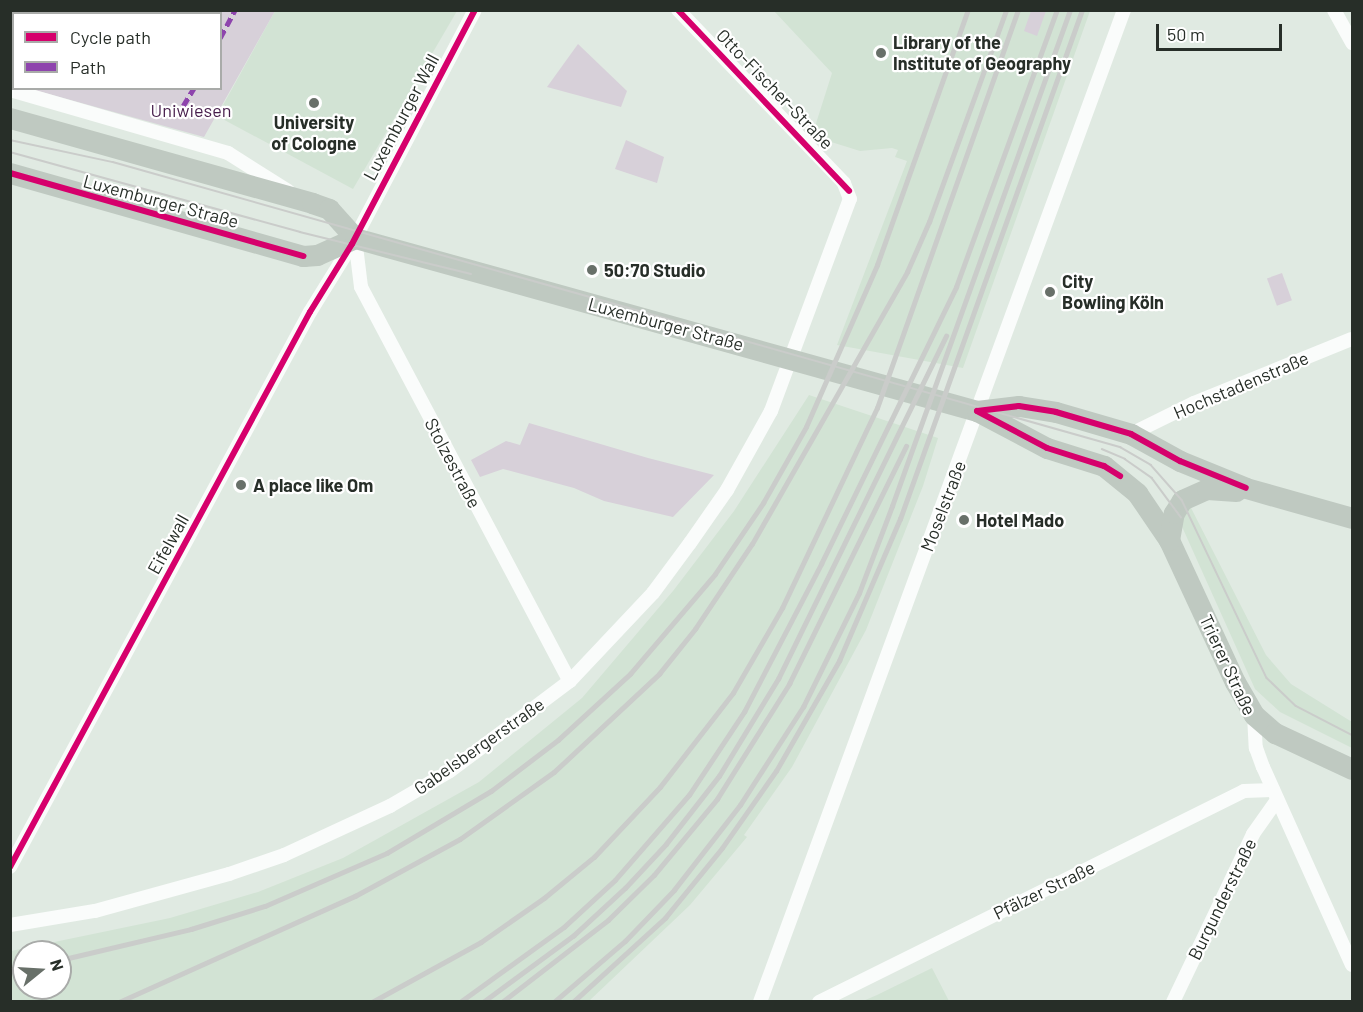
<!DOCTYPE html>
<meta charset="utf-8">
<style>
body{margin:0}
#map{position:relative;width:1363px;height:1012px;overflow:hidden;background:#e0eae2;font-family:Barlow,sans-serif}
div>[style]{position:absolute}
.built>*{inset:0;background:#d2e3d4}
.green>*{inset:0;background:#d7d0d9;transform-origin:0 0}
.minor>*{height:14px;margin:-7px;padding:0 7px;transform-origin:7px;border-radius:7px;background:#fafcfb}
.primary>*{height:21px;margin:-10.5px;padding:0 10.5px;transform-origin:10.5px;border-radius:10.5px;background:#bfc9c1}
.tram>*{height:1.5px;margin:-0.75px;padding:0 0.75px;transform-origin:0.75px;border-radius:0.75px;background:#caccca}
.rail>*{height:4.5px;margin:-2.25px;padding:0 2.25px;transform-origin:2.25px;border-radius:2.25px;background:#caccca}
.quiet>*{height:4.5px;margin-top:-2.25px;transform-origin:0;background:repeating-linear-gradient(90deg,#8e44ad 0 9px,transparent 0 13.5px)}
.cycleway>*{height:6px;margin:-3px;padding:0 3px;transform-origin:3px;border-radius:3px;background:#d6006c}
.dots>*{width:16px;height:16px;translate:-50% -50%;box-sizing:border-box;border:3px solid #fff;border-radius:50%}
span{translate:-50% -50%;white-space:nowrap;text-align:center;line-height:1.15;-webkit-text-stroke:4.5px #fff;paint-order:stroke}
.poi-label{font-size:18px;color:#272e28;font-weight:700}
.left{translate:0 -50%;text-align:left}
.street-label{font-size:18px;color:#272e28}
.park-label{font-size:18px;color:#451c4a}
.frame{position:absolute;inset:0;border:12px solid #272e28;pointer-events:none}
.legend{position:absolute;left:12px;top:12px;width:210px;height:78px;box-sizing:border-box;background:#fff;border:2px solid #a9aba9;margin:0;padding:8px 10px;list-style:none;font-size:18px;color:#272e28}
.legend li{display:flex;align-items:center;gap:12px;height:30px}
.legend b{width:30px;border:2px solid #a9aba9}
.north{position:absolute;left:12px;top:940px;width:60px;height:60px;box-sizing:border-box;background:#fff;border:2px solid #a9aba9;border-radius:50%;rotate:72deg;font-size:16px;font-weight:700;line-height:24px;text-align:center;color:#272e28}
.north::after{content:'';display:block;margin:auto;width:21px;height:27px;background:#687069;clip-path:polygon(50% 0,100% 100%,50% 72%,0 100%)}
.scale{position:absolute;left:1156px;top:24px;width:126px;height:27px;box-sizing:border-box;border:3px solid #272e28;border-top:0;padding-left:8px;font-size:18px;line-height:21px;white-space:nowrap;color:#272e28;-webkit-text-stroke:4px #fff;paint-order:stroke}
</style>
<div id="map">
<div class="built">
<div style="clip-path:polygon(275px 11px,457px 11px,353px 189px,217px 116px)"></div>
<div style="clip-path:polygon(774px 11px,1090px 11px,963px 368px,837px 345px,907px 161px,895px 157px,898px 150px,892px 148px,860px 151px,812px 136px,832px 73px)"></div>
<div style="clip-path:polygon(evenodd,809px 395px,938px 438px,923px 486px,866px 630px,792px 767px,744px 835px,747px 837px,690px 905px,589px 1001px,11px 1001px,11px 951px,170px 918px,258px 892px,343px 858px,479px 782px,582px 698px,673px 591px,734px 511px,809px 395px,24px 952px,60px 952px,60px 988px,24px 988px,24px 952px)"></div>
<div style="clip-path:polygon(1189px 504px,1266px 655px,1291px 684px,1352px 722px,1352px 748px,1280px 712px,1255px 689px,1179px 520px)"></div>
<div style="clip-path:polygon(932px 968px,949px 1001px,863px 1001px,877px 995px)"></div>
</div>
<div class="green">
<div style="clip-path:polygon(10px 11px,11px 10px,275px 11px,204px 137px,31px 89px,220px 88px,220px 14px,14px 14px,13px 84px)"></div>
<div style="clip-path:polygon(1031px 11px,1046px 11px,1037px 36px,1024px 31px)"></div>
<div style="clip-path:polygon(578px 44px,627px 91px,621px 107px,547px 87px)"></div>
<div style="clip-path:polygon(626px 140px,664px 157px,657px 183px,615px 169px)"></div>
<div style="left:1282px;top:273px;width:29px;height:16px;rotate:70deg"></div>
<div style="clip-path:polygon(529px 423px,648px 458px,714px 475px,673px 517px,604px 501px,574px 488px,503px 469px,480px 477px,471px 460px,506px 441px,520px 445px)"></div>
</div>
<div class="minor">
<div style="left:1334px;top:10px;width:38px;rotate:61deg"></div>
<div style="left:10px;top:90px;width:227px;rotate:16.1deg"></div>
<div style="left:228px;top:153px;width:71px;rotate:32.3deg"></div>
<div style="left:355px;top:238px;width:49px;rotate:83deg"></div>
<div style="left:361px;top:287px;width:446px;rotate:62.1deg"></div>
<div style="left:1131px;top:434px;width:70px;rotate:-26.2deg"></div>
<div style="left:1194px;top:403px;width:170px;rotate:-22.1deg"></div>
<div style="left:1254px;top:715px;width:33px;rotate:87deg"></div>
<div style="left:1256px;top:748px;width:20px;rotate:70deg"></div>
<div style="left:1263px;top:767px;width:217px;rotate:65.8deg"></div>
<div style="left:10px;top:867px;width:631px;rotate:-61.61deg"></div>
<div style="left:310px;top:312px;width:80px;rotate:-58.3deg"></div>
<div style="left:352px;top:244px;width:264px;rotate:-62.3deg"></div>
<div style="left:10px;top:925px;width:86px;rotate:-9.4deg"></div>
<div style="left:95px;top:911px;width:139px;rotate:-15.4deg"></div>
<div style="left:229px;top:874px;width:58px;rotate:-19.1deg"></div>
<div style="left:284px;top:855px;width:117px;rotate:-24.8deg"></div>
<div style="left:390px;top:806px;width:69px;rotate:-30.3deg"></div>
<div style="left:450px;top:771px;width:150px;rotate:-36.9deg"></div>
<div style="left:570px;top:681px;width:121px;rotate:-46.7deg"></div>
<div style="left:653px;top:593px;width:62px;rotate:-53.5deg"></div>
<div style="left:690px;top:543px;width:65px;rotate:-55.1deg"></div>
<div style="left:727px;top:490px;width:90px;rotate:-60.9deg"></div>
<div style="left:771px;top:411px;width:226px;rotate:-69.6deg"></div>
<div style="left:850px;top:199px;width:17px;rotate:-111deg"></div>
<div style="left:844px;top:183px;width:240px;rotate:-133.8deg"></div>
<div style="left:760px;top:1002px;width:1057px;rotate:-69.85deg"></div>
<div style="left:819px;top:1002px;width:474px;rotate:-26.4deg"></div>
<div style="left:1244px;top:791px;width:29px;rotate:-2deg"></div>
<div style="left:1173px;top:1002px;width:186px;rotate:-64.5deg"></div>
<div style="left:1253px;top:834px;width:42px;rotate:-54.8deg"></div>
</div>
<div class="primary">
<div style="left:10px;top:118px;width:314px;rotate:15.7deg"></div>
<div style="left:312px;top:203px;width:18px;rotate:19deg"></div>
<div style="left:329px;top:209px;width:39px;rotate:48deg"></div>
<div style="left:10px;top:173px;width:305px;rotate:15.8deg"></div>
<div style="left:303px;top:256px;width:14px;rotate:-4deg"></div>
<div style="left:317px;top:255px;width:42px;rotate:-24.1deg"></div>
<div style="left:355px;top:238px;width:646px;rotate:15.54deg"></div>
<div style="left:977px;top:411px;width:79px;rotate:27.9deg"></div>
<div style="left:1047px;top:448px;width:60px;rotate:17.5deg"></div>
<div style="left:1104px;top:466px;width:43px;rotate:39.3deg"></div>
<div style="left:1137px;top:493px;width:57px;rotate:55.8deg"></div>
<div style="left:1169px;top:540px;width:157px;rotate:65.1deg"></div>
<div style="left:1235px;top:682px;width:38px;rotate:60deg"></div>
<div style="left:1254px;top:715px;width:28px;rotate:41deg"></div>
<div style="left:1275px;top:733px;width:85px;rotate:25.1deg"></div>
<div style="left:977px;top:411px;width:42px;rotate:-6.8deg"></div>
<div style="left:1019px;top:406px;width:37px;rotate:9deg"></div>
<div style="left:1056px;top:412px;width:78px;rotate:16.3deg"></div>
<div style="left:1131px;top:434px;width:56px;rotate:28.9deg"></div>
<div style="left:1180px;top:461px;width:71px;rotate:22.2deg"></div>
<div style="left:1246px;top:488px;width:110px;rotate:15.8deg"></div>
<div style="left:1169px;top:540px;width:27px;rotate:-80deg"></div>
<div style="left:1174px;top:513px;width:15px;rotate:-58deg"></div>
<div style="left:1182px;top:500px;width:27px;rotate:-24deg"></div>
<div style="left:1207px;top:489px;width:29px;rotate:4deg"></div>
</div>
<div class="tram">
<div style="left:10px;top:140px;width:105px;rotate:12.1deg"></div>
<div style="left:113px;top:162px;width:1047px;rotate:15.8deg"></div>
<div style="left:1120px;top:447px;width:36px;rotate:30deg"></div>
<div style="left:1151px;top:465px;width:47px;rotate:48.5deg"></div>
<div style="left:1182px;top:500px;width:197px;rotate:64.5deg"></div>
<div style="left:1267px;top:678px;width:40px;rotate:44deg"></div>
<div style="left:1296px;top:706px;width:63px;rotate:27.4deg"></div>
<div style="left:10px;top:152px;width:301px;rotate:15.4deg"></div>
<div style="left:300px;top:232px;width:176px;rotate:13.8deg"></div>
<div style="left:1102px;top:449px;width:25px;rotate:23deg"></div>
<div style="left:1125px;top:459px;width:33px;rotate:35deg"></div>
<div style="left:1152px;top:478px;width:49px;rotate:53.4deg"></div>
</div>
<div class="rail">
<div style="left:60px;top:960px;width:135px;rotate:-13.3deg"></div>
<div style="left:191px;top:929px;width:77px;rotate:-17.3deg"></div>
<div style="left:265px;top:906px;width:133px;rotate:-23.5deg"></div>
<div style="left:387px;top:853px;width:121px;rotate:-30.8deg"></div>
<div style="left:491px;top:791px;width:84px;rotate:-37.3deg"></div>
<div style="left:558px;top:740px;width:98px;rotate:-42.5deg"></div>
<div style="left:630px;top:674px;width:131px;rotate:-49.6deg"></div>
<div style="left:715px;top:574px;width:86px;rotate:-55.9deg"></div>
<div style="left:763px;top:503px;width:87px;rotate:-60.5deg"></div>
<div style="left:806px;top:427px;width:177px;rotate:-66.3deg"></div>
<div style="left:877px;top:265px;width:271px;rotate:-70.4deg"></div>
<div style="left:10px;top:971px;width:14px;rotate:-12deg"></div>
<div style="left:119px;top:1002px;width:259px;rotate:-24.2deg"></div>
<div style="left:355px;top:896px;width:119px;rotate:-28.5deg"></div>
<div style="left:460px;top:839px;width:115px;rotate:-35.5deg"></div>
<div style="left:554px;top:772px;width:144px;rotate:-43deg"></div>
<div style="left:659px;top:674px;width:58px;rotate:-51.3deg"></div>
<div style="left:695px;top:629px;width:102px;rotate:-56.2deg"></div>
<div style="left:752px;top:544px;width:313px;rotate:-60.3deg"></div>
<div style="left:907px;top:272px;width:55px;rotate:-66.3deg"></div>
<div style="left:929px;top:222px;width:226px;rotate:-70deg"></div>
<div style="left:372px;top:1002px;width:124px;rotate:-28.8deg"></div>
<div style="left:481px;top:942px;width:77px;rotate:-34.9deg"></div>
<div style="left:544px;top:898px;width:65px;rotate:-39.4deg"></div>
<div style="left:594px;top:857px;width:96px;rotate:-46.7deg"></div>
<div style="left:660px;top:787px;width:119px;rotate:-52.2deg"></div>
<div style="left:733px;top:693px;width:98px;rotate:-60deg"></div>
<div style="left:782px;top:608px;width:221px;rotate:-64.6deg"></div>
<div style="left:877px;top:408px;width:422px;rotate:-70.5deg"></div>
<div style="left:460px;top:1002px;width:128px;rotate:-35.8deg"></div>
<div style="left:564px;top:927px;width:69px;rotate:-42.7deg"></div>
<div style="left:615px;top:880px;width:113px;rotate:-49deg"></div>
<div style="left:689px;top:795px;width:100px;rotate:-56.5deg"></div>
<div style="left:744px;top:712px;width:167px;rotate:-62.5deg"></div>
<div style="left:821px;top:564px;width:308px;rotate:-64deg"></div>
<div style="left:956px;top:287px;width:295px;rotate:-70deg"></div>
<div style="left:483px;top:1002px;width:112px;rotate:-36.3deg"></div>
<div style="left:573px;top:936px;width:71px;rotate:-42.7deg"></div>
<div style="left:625px;top:888px;width:60px;rotate:-47deg"></div>
<div style="left:666px;top:844px;width:86px;rotate:-52.1deg"></div>
<div style="left:719px;top:776px;width:114px;rotate:-58.7deg"></div>
<div style="left:778px;top:679px;width:382px;rotate:-63.9deg"></div>
<div style="left:502px;top:1002px;width:134px;rotate:-37.7deg"></div>
<div style="left:608px;top:920px;width:64px;rotate:-44.4deg"></div>
<div style="left:654px;top:875px;width:99px;rotate:-50.3deg"></div>
<div style="left:717px;top:799px;width:136px;rotate:-57.9deg"></div>
<div style="left:789px;top:684px;width:265px;rotate:-63.8deg"></div>
<div style="left:554px;top:1002px;width:94px;rotate:-40.7deg"></div>
<div style="left:625px;top:941px;width:71px;rotate:-46.1deg"></div>
<div style="left:674px;top:890px;width:108px;rotate:-52.2deg"></div>
<div style="left:740px;top:805px;width:117px;rotate:-57.3deg"></div>
<div style="left:803px;top:707px;width:127px;rotate:-63.8deg"></div>
<div style="left:859px;top:593px;width:93px;rotate:-69.2deg"></div>
<div style="left:892px;top:506px;width:527px;rotate:-70.26deg"></div>
<div style="left:573px;top:1002px;width:125px;rotate:-42.4deg"></div>
<div style="left:665px;top:918px;width:90px;rotate:-50.8deg"></div>
<div style="left:722px;top:848px;width:94px;rotate:-55deg"></div>
<div style="left:776px;top:771px;width:127px;rotate:-60.2deg"></div>
<div style="left:839px;top:661px;width:155px;rotate:-66.8deg"></div>
<div style="left:900px;top:519px;width:541px;rotate:-70.32deg"></div>
</div>
<div class="quiet">
<div style="left:220px;top:38px;width:32px;rotate:-62deg"></div>
<div style="left:183px;top:106px;width:21px;rotate:-59deg"></div>
</div>
<div class="cycleway">
<div style="left:678px;top:10px;width:249px;rotate:46.6deg"></div>
<div style="left:10px;top:173px;width:305px;rotate:15.8deg"></div>
<div style="left:977px;top:411px;width:42px;rotate:-6.8deg"></div>
<div style="left:1019px;top:406px;width:37px;rotate:9deg"></div>
<div style="left:1056px;top:412px;width:78px;rotate:16.3deg"></div>
<div style="left:1131px;top:434px;width:56px;rotate:28.9deg"></div>
<div style="left:1180px;top:461px;width:71px;rotate:22.2deg"></div>
<div style="left:977px;top:411px;width:79px;rotate:27.9deg"></div>
<div style="left:1047px;top:448px;width:60px;rotate:17.5deg"></div>
<div style="left:1104px;top:466px;width:19px;rotate:32deg"></div>
<div style="left:10px;top:867px;width:631px;rotate:-61.61deg"></div>
<div style="left:310px;top:312px;width:80px;rotate:-58.3deg"></div>
<div style="left:352px;top:244px;width:264px;rotate:-62.3deg"></div>
</div>
<div class="dots">
<div style="left:881px;top:53px;background:#687069"></div>
<div style="left:314px;top:103px;background:#687069"></div>
<div style="left:592px;top:270px;background:#687069"></div>
<div style="left:1050px;top:292px;background:#687069"></div>
<div style="left:241px;top:485px;background:#687069"></div>
<div style="left:964px;top:520px;background:#687069"></div>
</div>
<div class="poi-label">
<span class="left" style="left:893px;top:53px">Library of the<br>Institute of Geography</span>
<span style="left:314px;top:133px">University<br>of Cologne</span>
<span class="left" style="left:604px;top:270px">50:70 Studio</span>
<span class="left" style="left:1062px;top:292px">City<br>Bowling Köln</span>
<span class="left" style="left:253px;top:485px">A place like Om</span>
<span class="left" style="left:976px;top:520px">Hotel Mado</span>
</div>
<div class="street-label">
<span style="left:775px;top:89px;rotate:46deg">Otto-Fischer-Straße</span>
<span style="left:401px;top:117px;rotate:-62deg">Luxemburger Wall</span>
<span style="left:161px;top:201px;rotate:15deg">Luxemburger Straße</span>
<span style="left:666px;top:324px;rotate:15deg">Luxemburger Straße</span>
<span style="left:1241px;top:385px;rotate:-23deg">Hochstadenstraße</span>
<span style="left:453px;top:463px;rotate:62deg">Stolzestraße</span>
<span style="left:943px;top:506px;rotate:-69deg">Moselstraße</span>
<span style="left:168px;top:544px;rotate:-61deg">Eifelwall</span>
<span style="left:1228px;top:665px;rotate:65deg">Trierer Straße</span>
<span style="left:479px;top:746px;rotate:-35deg">Gabelsbergerstraße</span>
<span style="left:1044px;top:890px;rotate:-26deg">Pfälzer Straße</span>
<span style="left:1222px;top:899px;rotate:-64deg">Burgunderstraße</span>
</div>
<div class="park-label">
<span style="left:191px;top:110px">Uniwiesen</span>
</div>
<div class="frame"></div>
<ul class="legend">
<li><b style="height:8px;background:#d6006c"></b>Cycle path</li>
<li><b style="height:8px;background:#8e44ad"></b>Path</li>
</ul>
<div class="north">N</div>
<div class="scale">50 m</div>
</div>
